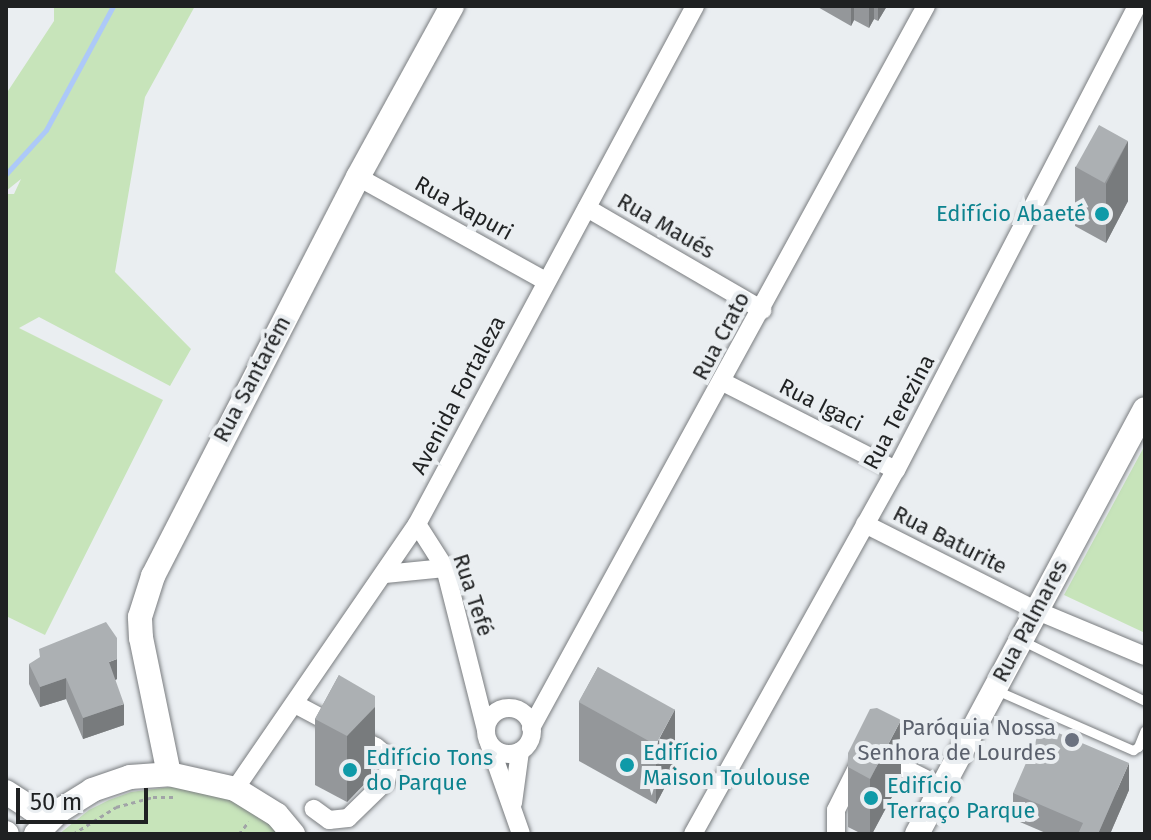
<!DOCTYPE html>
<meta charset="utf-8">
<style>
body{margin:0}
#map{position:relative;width:1151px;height:840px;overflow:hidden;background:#eaeef1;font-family:"Fira Sans",sans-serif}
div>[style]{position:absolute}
.green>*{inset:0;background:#c7e4ba}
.stream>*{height:5px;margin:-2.5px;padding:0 2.5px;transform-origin:2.5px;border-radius:2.5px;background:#adc9f8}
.path>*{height:3px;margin-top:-1.5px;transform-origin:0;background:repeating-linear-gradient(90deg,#a1a4a7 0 4px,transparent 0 8px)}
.roads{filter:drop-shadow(0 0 2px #7a7d80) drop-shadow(0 0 2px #7a7d80)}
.lane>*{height:9px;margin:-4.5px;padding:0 4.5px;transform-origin:4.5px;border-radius:4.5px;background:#fff}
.street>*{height:18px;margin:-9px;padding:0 9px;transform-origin:9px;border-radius:9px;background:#fff}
.street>.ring{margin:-9px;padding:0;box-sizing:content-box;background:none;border:18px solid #fff;border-radius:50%}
.secondary>*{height:24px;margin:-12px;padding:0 12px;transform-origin:12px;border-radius:12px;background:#fff}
.wall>*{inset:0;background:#94979a}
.shaded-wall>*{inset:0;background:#787b7d}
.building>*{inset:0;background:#acb0b3;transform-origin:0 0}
.dots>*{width:22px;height:22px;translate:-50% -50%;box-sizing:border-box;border:4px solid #eaeef1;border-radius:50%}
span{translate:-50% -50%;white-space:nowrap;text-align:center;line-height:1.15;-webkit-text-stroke:8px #eaeef1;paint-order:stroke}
.street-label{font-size:22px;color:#1f2122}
.culture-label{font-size:22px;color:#0d838f}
.right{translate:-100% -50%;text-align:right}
.left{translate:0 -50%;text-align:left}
.worship-label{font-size:22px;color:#5b616d}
.frame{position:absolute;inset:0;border:8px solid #1f2122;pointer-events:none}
.scale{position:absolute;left:16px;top:788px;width:132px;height:36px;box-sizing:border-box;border:4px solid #1f2122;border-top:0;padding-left:10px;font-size:24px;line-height:28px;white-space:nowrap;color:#1f2122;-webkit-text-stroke:6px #eaeef1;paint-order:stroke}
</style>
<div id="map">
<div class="green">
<div style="clip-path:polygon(54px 6px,195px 6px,145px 97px,115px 272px,191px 349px,170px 386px,39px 317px,19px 328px,163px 400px,45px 635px,6px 616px,6px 194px,14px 194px,21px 179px,6px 191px,6px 94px,54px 21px)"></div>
<div style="clip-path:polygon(1145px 445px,1145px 633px,1064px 595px)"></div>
<div style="clip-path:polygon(170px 787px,209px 791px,245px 805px,282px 834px,59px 834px,89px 810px,109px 800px,131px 792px)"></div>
</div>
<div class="stream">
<div style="left:6px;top:174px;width:59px;rotate:-47.7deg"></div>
<div style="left:46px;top:130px;width:141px;rotate:-61.6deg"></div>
</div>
<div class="path">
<div style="left:73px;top:834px;width:51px;rotate:-32.1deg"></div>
<div style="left:116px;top:807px;width:38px;rotate:-15deg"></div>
<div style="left:153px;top:797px;width:20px"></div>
<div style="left:239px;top:834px;width:16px;rotate:-52deg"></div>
</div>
<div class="roads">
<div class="lane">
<div style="left:1023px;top:641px;width:136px;rotate:26.2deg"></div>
<div style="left:996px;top:690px;width:150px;rotate:23.7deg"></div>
<div style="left:1133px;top:750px;width:6px;rotate:-31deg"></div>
<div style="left:1138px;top:747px;width:18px;rotate:-68deg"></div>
</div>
<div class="street">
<div style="left:358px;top:177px;width:215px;rotate:29deg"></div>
<div style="left:587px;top:208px;width:203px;rotate:30.2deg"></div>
<div style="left:723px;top:382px;width:194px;rotate:27deg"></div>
<div style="left:417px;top:524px;width:52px;rotate:57.5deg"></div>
<div style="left:445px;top:568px;width:167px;rotate:75.8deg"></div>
<div style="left:865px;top:524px;width:191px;rotate:26.8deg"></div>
<div style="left:1035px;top:610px;width:119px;rotate:22.7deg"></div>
<div style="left:385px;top:574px;width:60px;rotate:-5.7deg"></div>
<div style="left:295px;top:704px;width:92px;rotate:28deg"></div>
<div style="left:376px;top:747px;width:13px;rotate:39deg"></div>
<div style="left:386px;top:755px;width:11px;rotate:75deg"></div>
<div style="left:389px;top:766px;width:15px;rotate:101deg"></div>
<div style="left:386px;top:781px;width:53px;rotate:135.8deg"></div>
<div style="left:348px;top:818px;width:19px;rotate:174deg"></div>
<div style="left:329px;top:820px;width:19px;rotate:-144deg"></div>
<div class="ring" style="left:486px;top:708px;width:28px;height:28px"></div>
<div style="left:531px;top:728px;width:823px;rotate:-61.32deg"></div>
<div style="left:489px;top:743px;width:96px;rotate:70.6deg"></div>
<div style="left:880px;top:756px;width:69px;rotate:26.6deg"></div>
<div style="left:235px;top:789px;width:321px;rotate:-55.5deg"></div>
<div style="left:417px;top:524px;width:588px;rotate:-61.78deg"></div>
<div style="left:513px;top:803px;width:52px;rotate:-82.3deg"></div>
<div style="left:693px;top:834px;width:417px;rotate:-60.9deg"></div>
<div style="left:896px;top:470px;width:523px;rotate:-62.55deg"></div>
<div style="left:836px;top:834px;width:24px;rotate:-90deg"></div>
<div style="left:836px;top:810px;width:51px;rotate:-63.4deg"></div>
</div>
<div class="secondary">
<div style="left:169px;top:774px;width:139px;rotate:-101.6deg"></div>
<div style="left:141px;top:638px;width:21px;rotate:-93deg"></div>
<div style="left:140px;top:617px;width:43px;rotate:-72.4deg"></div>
<div style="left:153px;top:576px;width:449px;rotate:-62.8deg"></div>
<div style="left:358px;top:177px;width:195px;rotate:-61.2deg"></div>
<div style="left:6px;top:792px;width:31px;rotate:33deg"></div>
<div style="left:32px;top:809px;width:27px;rotate:4deg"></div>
<div style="left:6px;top:833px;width:1px;rotate:45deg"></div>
<div style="left:36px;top:834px;width:33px;rotate:-45deg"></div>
<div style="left:59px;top:811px;width:39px;rotate:-32deg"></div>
<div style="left:92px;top:790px;width:40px;rotate:-18.9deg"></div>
<div style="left:130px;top:777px;width:39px;rotate:-4deg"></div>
<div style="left:169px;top:774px;width:68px;rotate:12.8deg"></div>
<div style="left:235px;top:789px;width:49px;rotate:31.8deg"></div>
<div style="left:277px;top:815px;width:25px;rotate:50deg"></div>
<div style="left:917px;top:834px;width:482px;rotate:-61.8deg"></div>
</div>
</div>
<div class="wall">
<div style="clip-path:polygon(816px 6px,887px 6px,878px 21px,874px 19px,869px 28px,854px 20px,851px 26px)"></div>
<div style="clip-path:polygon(1128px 141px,1128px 201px,1106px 243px,1075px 226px,1075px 167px)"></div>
<div style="clip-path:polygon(29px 664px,117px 679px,115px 680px,124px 725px,83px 739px,66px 699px,40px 707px,29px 684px)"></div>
<div style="clip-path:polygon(598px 667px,675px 768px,656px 804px,579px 761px,579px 702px)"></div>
<div style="clip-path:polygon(339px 675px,375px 773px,347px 802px,315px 785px,315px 719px)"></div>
<div style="clip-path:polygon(848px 753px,901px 780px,872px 834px,862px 834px,848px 827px)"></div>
<div style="clip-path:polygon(1129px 790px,1110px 834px,1048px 834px,1013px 819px,1013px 793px)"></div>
</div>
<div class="shaded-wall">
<div style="clip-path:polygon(851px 6px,854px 6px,854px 20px,851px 26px)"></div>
<div style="clip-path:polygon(869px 6px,874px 6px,874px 19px,869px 28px)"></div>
<div style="clip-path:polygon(878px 6px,887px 6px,878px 21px)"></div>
<div style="clip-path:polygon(1128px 141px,1128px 201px,1106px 243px,1106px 184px)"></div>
<div style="clip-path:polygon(117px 659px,117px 679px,109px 683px,109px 662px)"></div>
<div style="clip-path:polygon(66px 678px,66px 699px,40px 707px,40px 687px)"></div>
<div style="clip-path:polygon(375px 696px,375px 773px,347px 802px,347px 736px)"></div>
<div style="clip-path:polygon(124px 704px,124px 725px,83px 739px,83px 718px)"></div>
<div style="clip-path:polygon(675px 709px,675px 768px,656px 804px,656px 745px)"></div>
<div style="clip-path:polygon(901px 720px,901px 780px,872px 834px,870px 834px,870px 779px)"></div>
<div style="clip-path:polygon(1129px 763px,1129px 790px,1110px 834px,1098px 834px)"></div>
</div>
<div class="building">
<div style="left:1099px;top:125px;width:33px;height:48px;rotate:29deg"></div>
<div style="clip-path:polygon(106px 622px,117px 638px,117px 659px,109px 662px,124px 704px,83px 718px,66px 678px,40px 687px,29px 664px,40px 657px,39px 649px)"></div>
<div style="left:598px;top:667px;width:88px;height:40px;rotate:29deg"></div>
<div style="clip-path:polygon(339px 675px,375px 696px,375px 707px,347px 736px,315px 719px)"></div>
<div style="clip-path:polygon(877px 708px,901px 720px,870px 779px,848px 767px,848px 753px,870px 709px)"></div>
<div style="clip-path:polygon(1042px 726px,1129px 763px,1098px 834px,1078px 834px,1083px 823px,1013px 793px)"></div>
</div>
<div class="dots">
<div style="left:1102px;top:214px;background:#0f9aa8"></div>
<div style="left:1072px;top:740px;background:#6b7280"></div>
<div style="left:627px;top:765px;background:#0f9aa8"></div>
<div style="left:350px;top:770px;background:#0f9aa8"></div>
<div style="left:871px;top:798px;background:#0f9aa8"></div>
</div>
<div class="street-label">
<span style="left:464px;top:208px;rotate:29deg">Rua Xapuri</span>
<span style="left:666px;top:226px;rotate:30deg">Rua Maués</span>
<span style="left:721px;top:336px;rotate:-62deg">Rua Crato</span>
<span style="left:252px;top:379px;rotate:-62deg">Rua Santarém</span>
<span style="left:458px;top:395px;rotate:-62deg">Avenida Fortaleza</span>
<span style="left:821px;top:405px;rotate:27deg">Rua Igaci</span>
<span style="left:899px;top:412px;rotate:-62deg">Rua Terezina</span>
<span style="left:950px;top:540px;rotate:27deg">Rua Baturite</span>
<span style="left:473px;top:595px;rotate:72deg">Rua Tefé</span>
<span style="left:1030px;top:621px;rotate:-62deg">Rua Palmares</span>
</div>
<div class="culture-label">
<span class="right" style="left:1086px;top:214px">Edifício Abaeté</span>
<span class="left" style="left:643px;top:765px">Edifício<br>Maison Toulouse</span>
<span class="left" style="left:366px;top:770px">Edifício Tons<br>do Parque</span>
<span class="left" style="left:887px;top:798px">Edifício<br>Terraço Parque</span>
</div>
<div class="worship-label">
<span class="right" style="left:1056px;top:740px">Paróquia Nossa<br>Senhora de Lourdes</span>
</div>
<div class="frame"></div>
<div class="scale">50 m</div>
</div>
